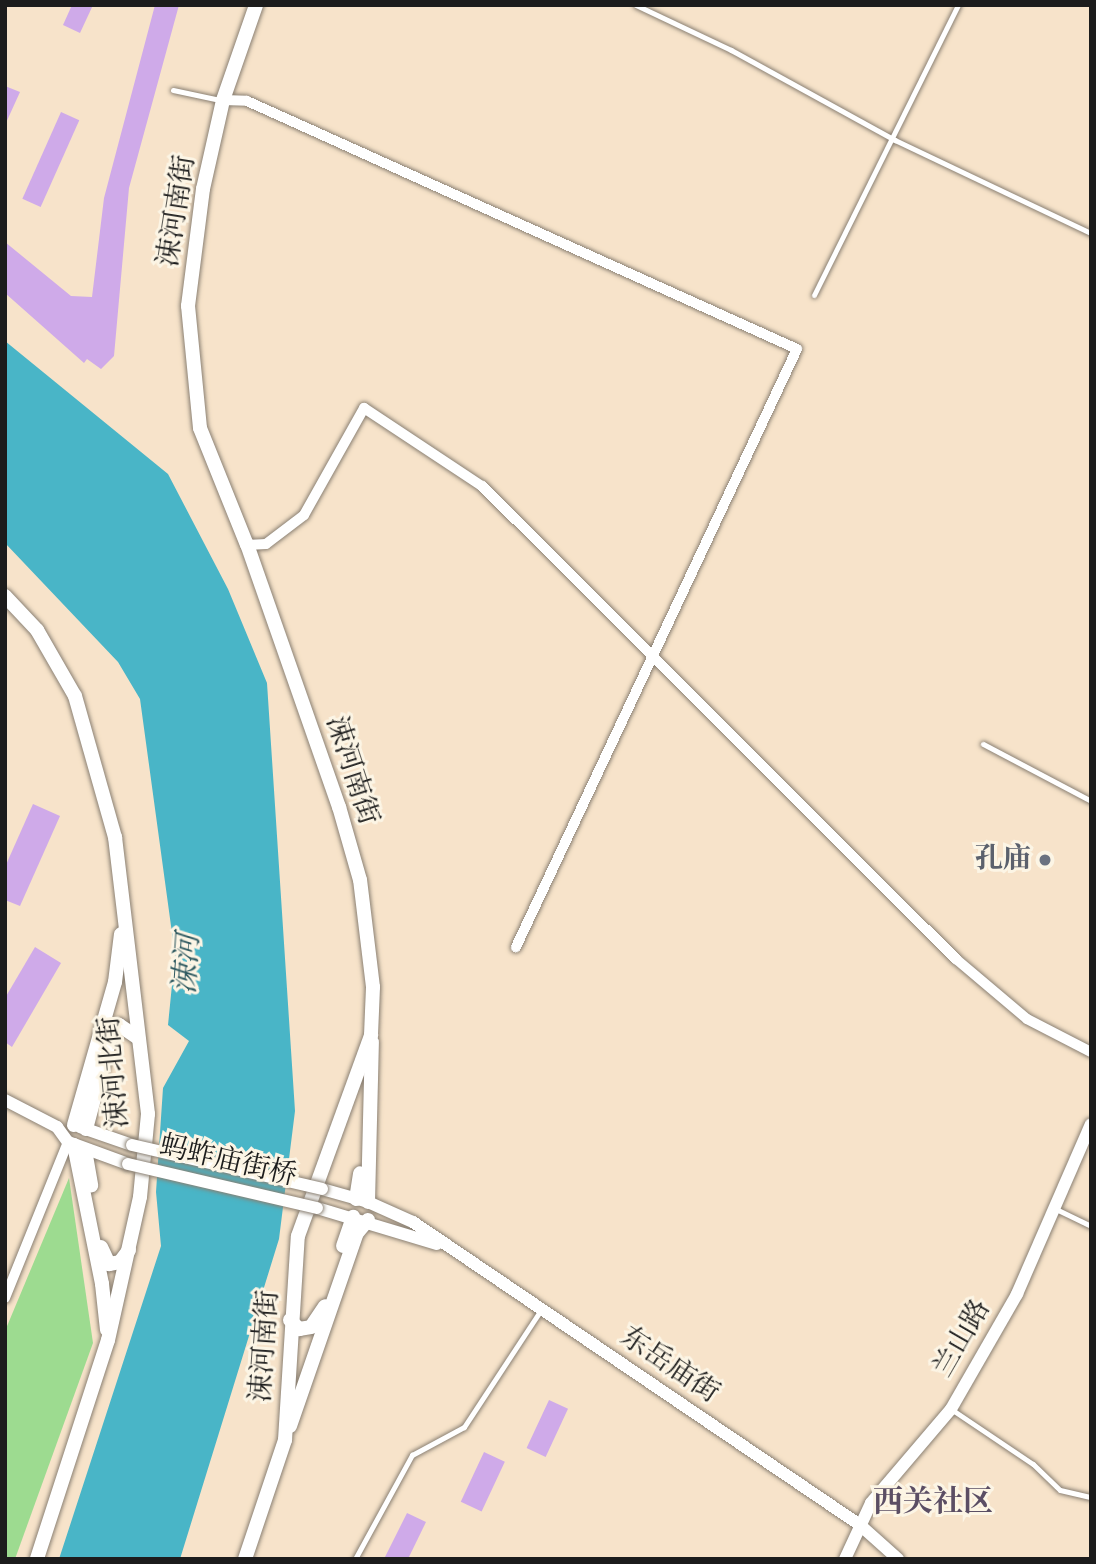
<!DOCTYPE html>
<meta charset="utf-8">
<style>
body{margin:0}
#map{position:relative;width:1096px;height:1564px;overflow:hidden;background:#f7e3ca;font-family:"IM FELL English","Noto Serif SC",serif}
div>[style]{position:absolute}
.green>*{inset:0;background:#9ddb90}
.water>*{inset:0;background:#49b5c7}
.building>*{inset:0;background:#cfaae9;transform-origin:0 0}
.roads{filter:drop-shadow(0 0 2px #8a8073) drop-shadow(0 0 2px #8a8073)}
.service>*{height:5px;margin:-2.5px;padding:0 2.5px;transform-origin:2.5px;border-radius:2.5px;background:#fff}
.minor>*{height:10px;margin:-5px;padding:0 5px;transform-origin:5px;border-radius:5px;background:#fff}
.tertiary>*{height:12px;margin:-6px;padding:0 6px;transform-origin:6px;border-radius:6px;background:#fff}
.secondary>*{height:14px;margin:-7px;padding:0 7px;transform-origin:7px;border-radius:7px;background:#fff}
.bridges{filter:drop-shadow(0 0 2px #8a8073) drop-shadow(0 0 2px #8a8073)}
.tertiary-bridge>*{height:12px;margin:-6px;padding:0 6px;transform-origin:6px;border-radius:6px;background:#fff}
.dots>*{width:19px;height:19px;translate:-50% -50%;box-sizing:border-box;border:4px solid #fcf5e5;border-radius:50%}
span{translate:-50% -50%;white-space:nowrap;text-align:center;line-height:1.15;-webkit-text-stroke:6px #fcf5e5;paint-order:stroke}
.street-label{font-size:28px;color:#1c1c1c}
.worship-label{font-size:28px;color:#5b616d;font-weight:700}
.right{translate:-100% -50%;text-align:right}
.water-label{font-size:30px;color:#2e5960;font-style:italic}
.neighbourhood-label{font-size:30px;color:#5b4e64;font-weight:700}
.frame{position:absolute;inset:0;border:7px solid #1c1c1c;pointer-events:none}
</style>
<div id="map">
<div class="green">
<div style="clip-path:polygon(69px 1178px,93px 1343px,15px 1559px,5px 1559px,5px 1331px)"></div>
</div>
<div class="water">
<div style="clip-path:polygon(5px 341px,168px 474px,228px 589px,267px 683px,295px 1111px,279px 1239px,180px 1559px,59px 1559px,161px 1246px,156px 1192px,163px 1088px,189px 1041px,168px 1025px,175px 955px,140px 699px,118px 662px,5px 543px)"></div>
</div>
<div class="building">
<div style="clip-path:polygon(72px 5px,93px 5px,80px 33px,63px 25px)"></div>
<div style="clip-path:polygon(155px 5px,179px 5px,129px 188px,114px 356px,101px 369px,87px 359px,84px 363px,5px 293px,5px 242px,71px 296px,92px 297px,104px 198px)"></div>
<div style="clip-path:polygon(5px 86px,20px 92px,5px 125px)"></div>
<div style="left:61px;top:112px;width:20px;height:95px;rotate:24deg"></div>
<div style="clip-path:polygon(33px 804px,60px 816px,20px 906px,5px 900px,5px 867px)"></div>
<div style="clip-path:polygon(35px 947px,61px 963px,12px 1047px,5px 1042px,5px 998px)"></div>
<div style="left:549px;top:1400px;width:21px;height:53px;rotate:25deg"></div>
<div style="left:484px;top:1452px;width:23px;height:55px;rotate:25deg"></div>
<div style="clip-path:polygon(407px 1513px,426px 1522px,408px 1559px,384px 1559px)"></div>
</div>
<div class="roads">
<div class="service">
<div style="left:636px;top:5px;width:105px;rotate:25.3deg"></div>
<div style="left:731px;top:50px;width:187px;rotate:28.8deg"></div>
<div style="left:895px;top:140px;width:217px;rotate:25.4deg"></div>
<div style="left:173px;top:90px;width:48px;rotate:12deg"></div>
<div style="left:814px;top:295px;width:324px;rotate:-63.6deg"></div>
<div style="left:983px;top:744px;width:122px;rotate:27.8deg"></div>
<div style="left:1054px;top:1208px;width:41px;rotate:25.9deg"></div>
<div style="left:951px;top:1409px;width:99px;rotate:33.9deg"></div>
<div style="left:1033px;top:1464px;width:37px;rotate:44deg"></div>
<div style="left:1060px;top:1490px;width:32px;rotate:13deg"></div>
<div style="left:355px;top:1559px;width:119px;rotate:-61.3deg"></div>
<div style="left:412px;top:1455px;width:59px;rotate:-28.3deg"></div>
<div style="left:464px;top:1427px;width:140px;rotate:-56.7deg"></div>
</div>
<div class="minor">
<div style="left:223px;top:100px;width:24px;rotate:2deg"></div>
<div style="left:247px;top:101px;width:603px;rotate:24.27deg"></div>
<div style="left:797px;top:349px;width:661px;rotate:115.17deg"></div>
<div style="left:247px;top:545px;width:19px;rotate:-3deg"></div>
<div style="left:266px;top:544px;width:48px;rotate:-37.3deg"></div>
<div style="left:304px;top:515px;width:123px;rotate:-60.7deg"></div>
<div style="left:364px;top:408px;width:141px;rotate:33.5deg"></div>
<div style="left:482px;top:486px;width:670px;rotate:44.94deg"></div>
<div style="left:956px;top:959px;width:93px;rotate:40.2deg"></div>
<div style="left:1027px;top:1019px;width:72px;rotate:27.3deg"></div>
<div style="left:5px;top:1298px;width:168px;rotate:-68deg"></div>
</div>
<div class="tertiary">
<div style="left:5px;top:1100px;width:59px;rotate:27.4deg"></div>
<div style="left:57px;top:1127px;width:19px;rotate:54deg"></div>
<div style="left:68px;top:1142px;width:64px;rotate:20.1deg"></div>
<div style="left:80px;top:1127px;width:55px;rotate:19.1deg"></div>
<div style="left:322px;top:1189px;width:48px;rotate:15.8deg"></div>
<div style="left:368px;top:1202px;width:49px;rotate:24deg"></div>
<div style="left:413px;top:1222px;width:540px;rotate:34.13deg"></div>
<div style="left:860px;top:1525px;width:51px;rotate:41.8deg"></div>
<div style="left:317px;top:1208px;width:125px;rotate:16.7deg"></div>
<div style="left:845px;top:1559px;width:62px;rotate:-65.1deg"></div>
<div style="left:871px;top:1503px;width:123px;rotate:-49.6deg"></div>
<div style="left:951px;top:1409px;width:133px;rotate:-60.1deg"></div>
<div style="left:1017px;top:1294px;width:185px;rotate:-66.5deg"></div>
</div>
<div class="secondary">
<div style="left:5px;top:596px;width:47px;rotate:46.7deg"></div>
<div style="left:37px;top:630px;width:76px;rotate:60.1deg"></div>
<div style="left:75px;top:696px;width:147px;rotate:74.2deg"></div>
<div style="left:115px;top:837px;width:279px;rotate:83.2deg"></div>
<div style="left:148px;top:1114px;width:83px;rotate:95.5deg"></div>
<div style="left:140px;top:1197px;width:147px;rotate:102.6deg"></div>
<div style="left:108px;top:1340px;width:230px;rotate:108deg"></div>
<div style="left:74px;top:1125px;width:149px;rotate:-74deg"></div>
<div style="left:115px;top:982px;width:48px;rotate:-82.9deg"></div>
<div style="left:86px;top:1129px;width:97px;rotate:-75.1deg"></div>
<div style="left:111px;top:1035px;width:13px;rotate:-51deg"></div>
<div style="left:119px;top:1025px;width:23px;rotate:34deg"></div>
<div style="left:74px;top:1145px;width:142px;rotate:78.6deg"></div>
<div style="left:102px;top:1284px;width:46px;rotate:83.8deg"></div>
<div style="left:85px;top:1150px;width:36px;rotate:80deg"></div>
<div style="left:356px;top:1199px;width:26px;rotate:-81deg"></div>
<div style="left:368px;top:1202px;width:160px;rotate:-88.6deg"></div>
<div style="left:343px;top:1246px;width:31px;rotate:-71deg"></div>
<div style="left:101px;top:1247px;width:19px;rotate:65deg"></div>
<div style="left:109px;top:1264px;width:11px;rotate:-10deg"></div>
<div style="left:120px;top:1262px;width:15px;rotate:-53deg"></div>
<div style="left:290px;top:1320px;width:13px;rotate:45deg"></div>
<div style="left:299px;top:1329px;width:12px;rotate:-9deg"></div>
<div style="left:311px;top:1327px;width:25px;rotate:-56deg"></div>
<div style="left:290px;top:1426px;width:204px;rotate:-70.9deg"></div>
<div style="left:357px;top:1233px;width:17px;rotate:-50deg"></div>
<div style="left:245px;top:1559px;width:126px;rotate:-71.4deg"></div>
<div style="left:285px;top:1440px;width:204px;rotate:-86.4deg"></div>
<div style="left:298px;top:1236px;width:214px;rotate:-70deg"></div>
<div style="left:371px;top:1035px;width:48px;rotate:-87.6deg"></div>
<div style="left:373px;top:987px;width:108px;rotate:-96.9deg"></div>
<div style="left:360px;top:880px;width:76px;rotate:-106deg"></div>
<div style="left:339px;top:807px;width:278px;rotate:-109.3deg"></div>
<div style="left:247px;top:545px;width:126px;rotate:-111.9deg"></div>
<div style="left:200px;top:428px;width:123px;rotate:-95.6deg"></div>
<div style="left:188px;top:306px;width:118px;rotate:-82.7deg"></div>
<div style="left:203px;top:189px;width:91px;rotate:-77.3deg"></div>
<div style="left:223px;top:100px;width:101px;rotate:-70.8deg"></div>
</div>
</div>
<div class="bridges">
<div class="tertiary-bridge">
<div style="left:132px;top:1145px;width:195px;rotate:13deg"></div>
<div style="left:128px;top:1164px;width:194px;rotate:13.1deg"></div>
</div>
</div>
<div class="dots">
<div style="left:1045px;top:860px;background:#6b7280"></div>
</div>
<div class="street-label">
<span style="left:178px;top:211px;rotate:-81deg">涑河南街</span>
<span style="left:351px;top:771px;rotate:72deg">涑河南街</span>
<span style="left:115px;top:1072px;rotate:-95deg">涑河北街</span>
<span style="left:228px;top:1162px;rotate:13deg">蚂蚱庙街桥</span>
<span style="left:963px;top:1339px;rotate:-60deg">兰山路</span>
<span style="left:266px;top:1346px;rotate:-86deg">涑河南街</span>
<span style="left:669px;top:1366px;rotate:34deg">东岳庙街</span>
</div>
<div class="worship-label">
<span class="right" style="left:1031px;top:860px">孔庙</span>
</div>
<div class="water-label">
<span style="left:188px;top:964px;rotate:-86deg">涑河</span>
</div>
<div class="neighbourhood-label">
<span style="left:933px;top:1503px">西关社区</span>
</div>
<div class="frame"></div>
</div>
